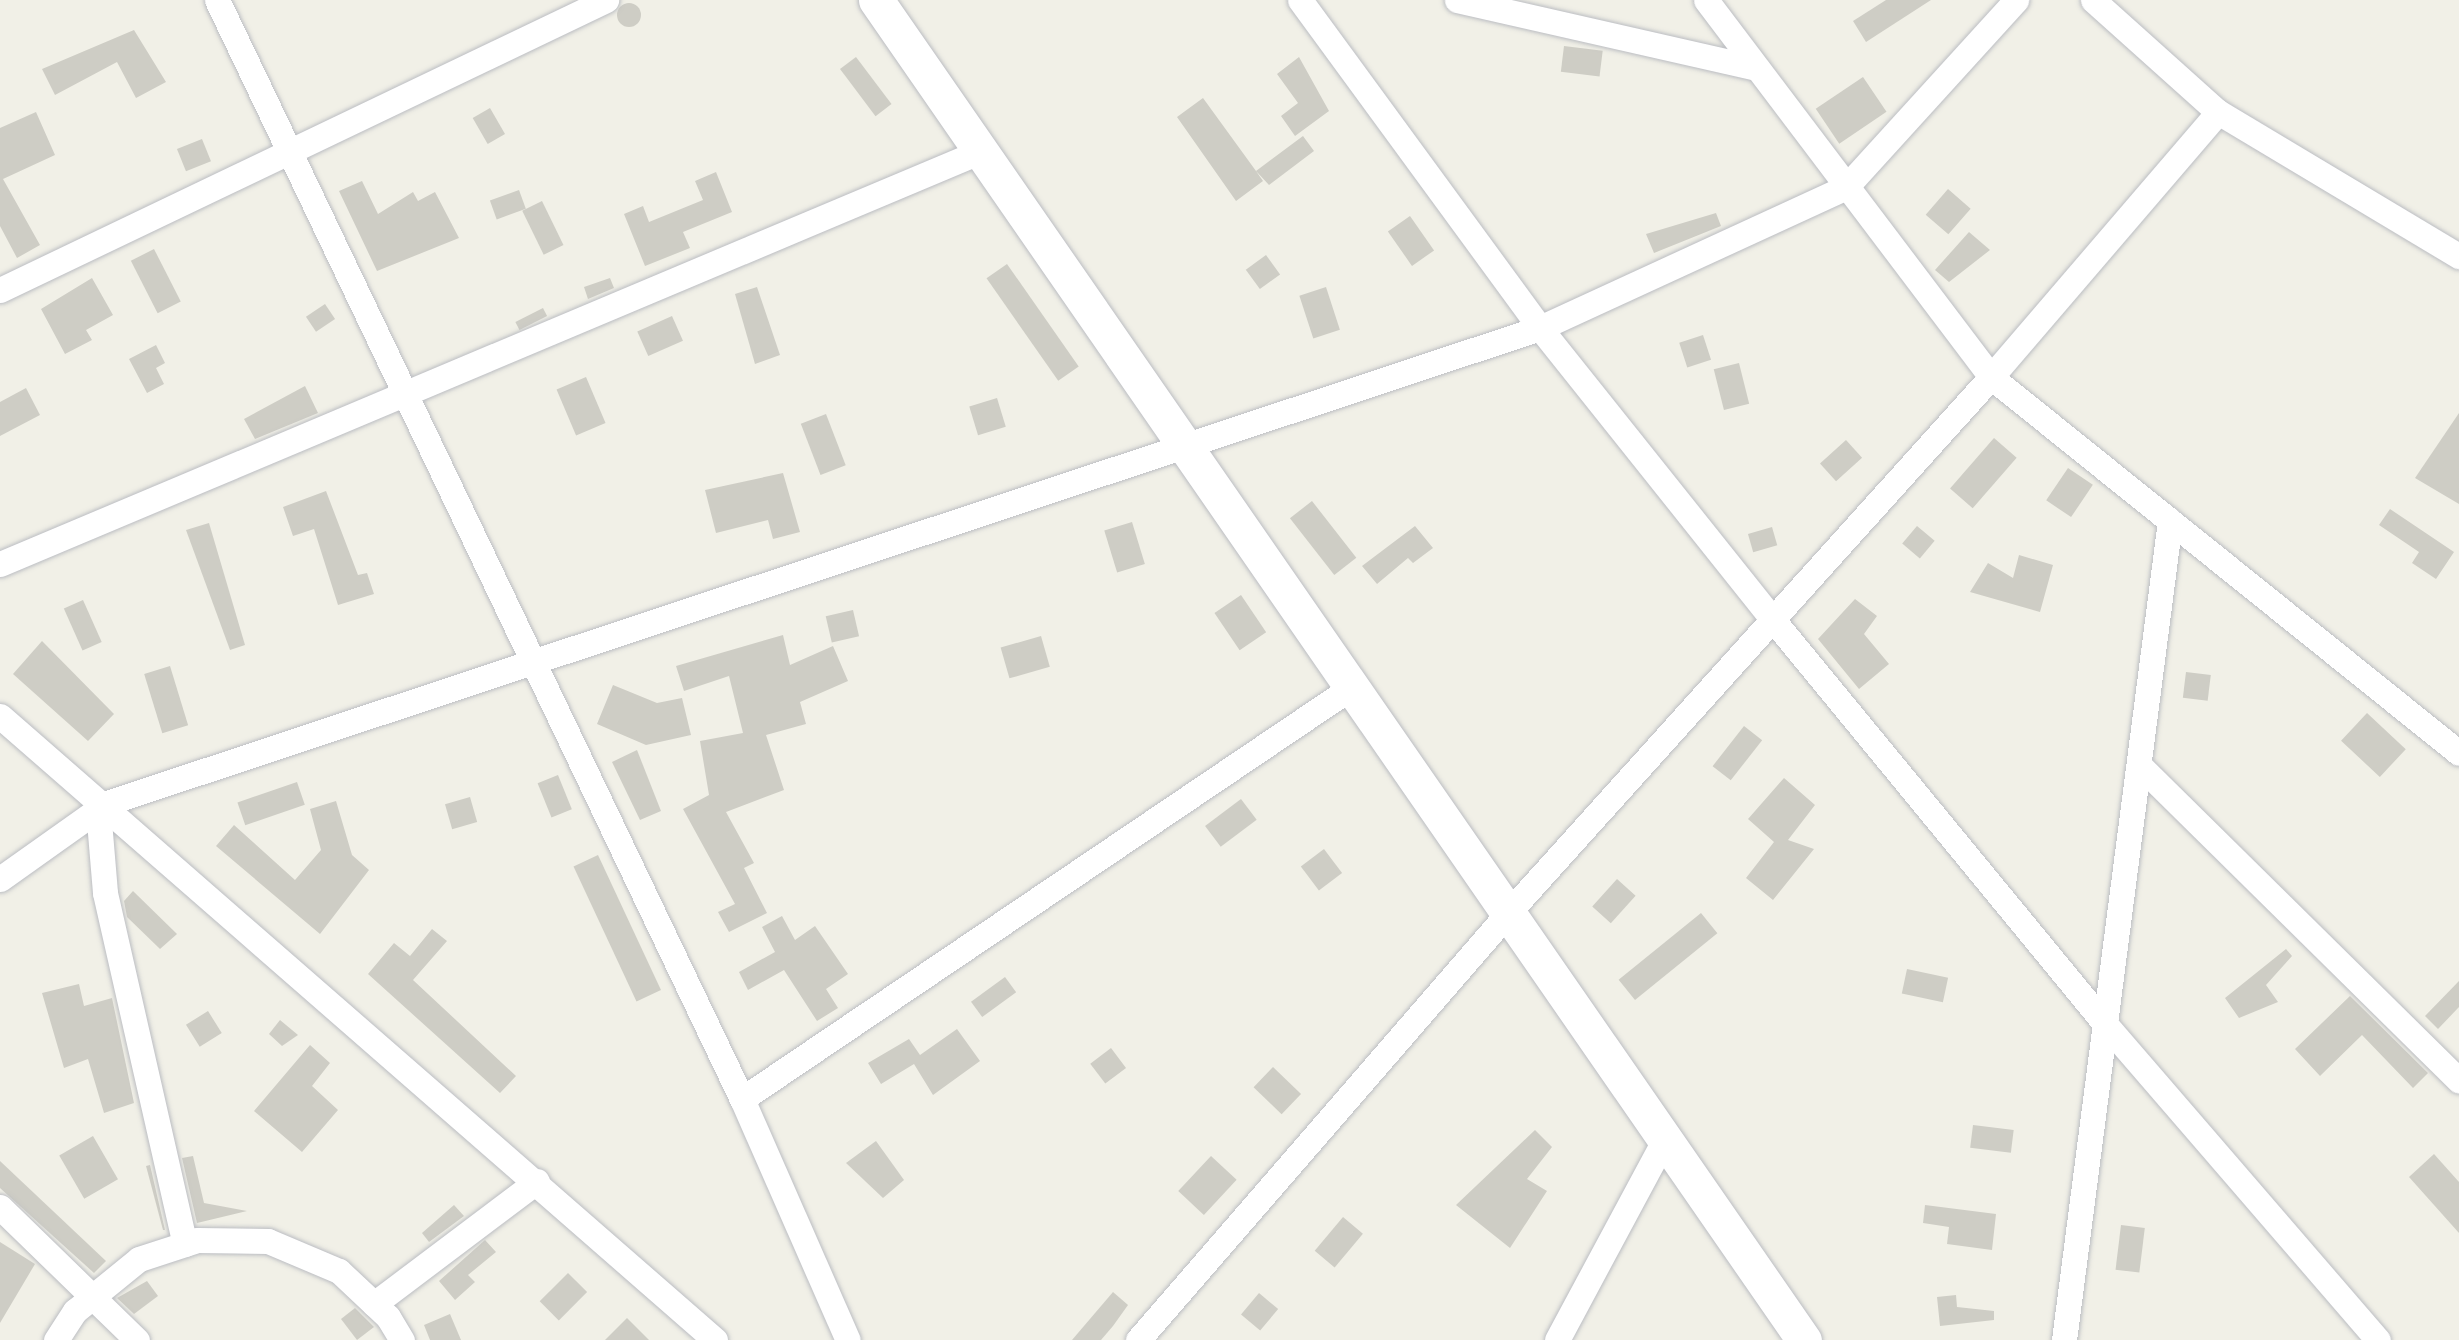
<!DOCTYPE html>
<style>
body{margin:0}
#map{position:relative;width:2459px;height:1340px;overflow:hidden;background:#f1f0e7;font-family:Cabin,sans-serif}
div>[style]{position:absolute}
.building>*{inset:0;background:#cecdc5;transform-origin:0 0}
.round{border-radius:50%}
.roads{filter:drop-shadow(0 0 2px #bbbdc2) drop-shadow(0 0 2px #bbbdc2)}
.street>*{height:25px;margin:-12.5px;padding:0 12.5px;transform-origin:12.5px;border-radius:12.5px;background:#fff}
.secondary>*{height:35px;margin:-17.5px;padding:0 17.5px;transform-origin:17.5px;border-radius:17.5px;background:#fff}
span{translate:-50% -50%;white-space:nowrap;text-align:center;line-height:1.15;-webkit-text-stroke:9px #fff;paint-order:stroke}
</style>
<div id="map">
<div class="building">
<div style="clip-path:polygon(1886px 0,1931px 0,1866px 42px,1853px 21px)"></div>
<div class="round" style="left:617px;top:3px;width:24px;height:24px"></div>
<div style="clip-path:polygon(134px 30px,166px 82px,136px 98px,117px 62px,55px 95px,42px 69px)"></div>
<div style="left:1564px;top:46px;width:39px;height:26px;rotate:7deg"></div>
<div style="left:856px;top:57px;width:59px;height:20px;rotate:53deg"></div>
<div style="clip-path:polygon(1299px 57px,1329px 111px,1295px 136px,1281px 116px,1298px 103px,1277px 74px)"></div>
<div style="left:1863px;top:77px;width:42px;height:57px;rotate:56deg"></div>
<div style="clip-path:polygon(1203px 98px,1256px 171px,1303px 136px,1314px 151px,1269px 185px,1256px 171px,1263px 181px,1236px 201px,1177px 117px)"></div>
<div style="left:490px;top:108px;width:30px;height:20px;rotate:60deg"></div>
<div style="clip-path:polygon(36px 112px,55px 155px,3px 179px,40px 245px,17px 258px,0 226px,0 128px)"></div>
<div style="left:202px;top:139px;width:24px;height:27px;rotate:68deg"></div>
<div style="clip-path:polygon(716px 172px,732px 212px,683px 232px,690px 248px,645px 266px,624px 214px,643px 206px,649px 222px,703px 200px,695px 181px)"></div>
<div style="clip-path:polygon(362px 181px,378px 214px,413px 192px,418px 201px,435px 192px,459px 238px,377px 271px,339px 191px)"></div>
<div style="left:1948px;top:189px;width:30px;height:34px;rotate:41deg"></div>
<div style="left:519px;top:190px;width:20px;height:31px;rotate:70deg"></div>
<div style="left:542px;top:201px;width:49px;height:22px;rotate:64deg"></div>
<div style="clip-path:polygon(1716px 213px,1721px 226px,1654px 253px,1646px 234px)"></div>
<div style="left:1410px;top:216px;width:42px;height:27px;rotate:55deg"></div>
<div style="clip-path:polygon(1969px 232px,1990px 250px,1949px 282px,1935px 270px)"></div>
<div style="left:154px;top:249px;width:59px;height:26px;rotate:63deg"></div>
<div style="left:1266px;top:255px;width:24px;height:25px;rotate:54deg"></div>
<div style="left:1007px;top:264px;width:125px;height:25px;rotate:55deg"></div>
<div style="clip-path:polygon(92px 278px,113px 315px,86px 330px,92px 340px,65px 354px,41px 309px)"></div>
<div style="clip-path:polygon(610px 278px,614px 288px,588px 299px,584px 287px)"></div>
<div style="clip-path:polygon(757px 287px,780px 355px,755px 364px,735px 294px)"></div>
<div style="left:1326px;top:287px;width:45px;height:28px;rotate:72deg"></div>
<div style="left:325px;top:304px;width:18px;height:23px;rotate:56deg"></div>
<div style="left:543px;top:308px;width:9px;height:31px;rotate:63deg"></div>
<div style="left:672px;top:316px;width:27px;height:38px;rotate:66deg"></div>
<div style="left:1703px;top:335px;width:26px;height:25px;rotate:72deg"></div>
<div style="clip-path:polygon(156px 345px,165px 363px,156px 368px,164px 384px,147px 393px,129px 359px)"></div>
<div style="left:1739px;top:363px;width:42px;height:26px;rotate:76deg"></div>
<div style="left:586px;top:377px;width:50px;height:32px;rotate:67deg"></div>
<div style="clip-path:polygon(305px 386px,318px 413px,255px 439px,244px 419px)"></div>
<div style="clip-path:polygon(26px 388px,40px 415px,0 436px,0 402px)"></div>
<div style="left:997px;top:398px;width:30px;height:29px;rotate:73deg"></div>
<div style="clip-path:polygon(2459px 413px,2459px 504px,2415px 478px)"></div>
<div style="left:826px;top:414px;width:55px;height:27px;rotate:69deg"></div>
<div style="left:1994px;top:438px;width:30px;height:67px;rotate:41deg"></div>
<div style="left:1846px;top:440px;width:24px;height:35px;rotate:48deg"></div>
<div style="left:2068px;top:468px;width:30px;height:39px;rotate:34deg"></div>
<div style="clip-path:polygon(783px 473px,800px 532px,773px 539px,768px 520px,716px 533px,705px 490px)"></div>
<div style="clip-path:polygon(326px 491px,358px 575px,367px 573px,374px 594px,338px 605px,314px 529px,293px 536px,283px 507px)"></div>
<div style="left:1312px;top:501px;width:72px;height:28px;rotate:52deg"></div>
<div style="clip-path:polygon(2390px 509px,2454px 552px,2436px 579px,2412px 563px,2419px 552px,2379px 525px)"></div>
<div style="left:1132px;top:522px;width:44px;height:29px;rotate:73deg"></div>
<div style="clip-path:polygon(209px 523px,245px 645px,230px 650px,186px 530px)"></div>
<div style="clip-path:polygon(1415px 526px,1433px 548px,1413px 563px,1408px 558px,1377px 584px,1362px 566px)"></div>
<div style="left:1917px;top:526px;width:23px;height:23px;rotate:40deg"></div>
<div style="left:1772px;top:527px;width:19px;height:25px;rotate:74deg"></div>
<div style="clip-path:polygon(2019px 555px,2053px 565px,2040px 612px,1970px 592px,1988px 563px,2013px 578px)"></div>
<div style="left:1241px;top:595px;width:45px;height:32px;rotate:56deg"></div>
<div style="clip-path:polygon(1855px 599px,1877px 616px,1864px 634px,1889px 664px,1859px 689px,1818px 639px)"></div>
<div style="left:83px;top:600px;width:46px;height:21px;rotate:66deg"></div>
<div style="left:853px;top:610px;width:27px;height:28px;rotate:77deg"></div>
<div style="clip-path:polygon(783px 635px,790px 665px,833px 646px,848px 681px,800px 702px,806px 724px,766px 735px,784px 790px,726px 812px,754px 863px,744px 868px,767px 913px,729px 932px,718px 912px,735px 904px,683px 809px,709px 795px,700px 741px,743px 733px,729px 676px,684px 691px,676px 666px)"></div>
<div style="left:1041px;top:636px;width:32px;height:42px;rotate:74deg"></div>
<div style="clip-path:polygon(42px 641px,114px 714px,88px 741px,13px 674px)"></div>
<div style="left:170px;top:666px;width:62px;height:27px;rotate:73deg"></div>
<div style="left:2186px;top:672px;width:25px;height:26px;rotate:7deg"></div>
<div style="clip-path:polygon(613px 685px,657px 703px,682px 698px,691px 735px,646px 745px,597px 724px)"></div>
<div style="left:2367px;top:713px;width:53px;height:38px;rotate:43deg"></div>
<div style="left:1744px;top:726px;width:23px;height:51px;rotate:38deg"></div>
<div style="clip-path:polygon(637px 750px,661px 811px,640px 820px,612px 762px)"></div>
<div style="left:558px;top:775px;width:37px;height:22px;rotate:68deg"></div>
<div style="clip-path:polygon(1784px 778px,1815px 805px,1788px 840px,1814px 849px,1773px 900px,1746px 878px,1774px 842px,1748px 819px)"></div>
<div style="left:297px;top:782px;width:24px;height:63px;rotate:71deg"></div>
<div style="left:470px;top:797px;width:26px;height:26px;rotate:74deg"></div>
<div style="left:1241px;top:799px;width:26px;height:45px;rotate:53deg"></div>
<div style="clip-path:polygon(336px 801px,352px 855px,369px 870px,320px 934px,216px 846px,234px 825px,295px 880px,321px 850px,310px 809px)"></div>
<div style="left:1324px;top:849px;width:30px;height:29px;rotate:53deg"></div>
<div style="left:598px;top:855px;width:149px;height:27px;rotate:65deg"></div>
<div style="left:1617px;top:879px;width:25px;height:37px;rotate:42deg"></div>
<div style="clip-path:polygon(133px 891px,177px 934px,160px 949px,127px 917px,124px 901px)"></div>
<div style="left:1701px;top:913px;width:26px;height:106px;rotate:51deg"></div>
<div style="clip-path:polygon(782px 916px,795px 940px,815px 926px,848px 974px,826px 989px,838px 1008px,817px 1021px,784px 970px,748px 990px,739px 972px,775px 952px,762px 927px)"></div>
<div style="clip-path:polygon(432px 929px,447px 941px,413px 980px,516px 1076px,500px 1093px,368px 974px,394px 943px,410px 956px)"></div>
<div style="clip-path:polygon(2286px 949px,2292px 956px,2266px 985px,2278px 1002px,2239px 1018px,2225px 998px)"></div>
<div style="left:1907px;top:969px;width:42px;height:25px;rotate:12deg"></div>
<div style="left:1005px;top:977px;width:19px;height:42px;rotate:54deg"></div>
<div style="clip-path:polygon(2459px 981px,2459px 1007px,2438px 1029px,2425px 1016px)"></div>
<div style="clip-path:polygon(79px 984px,84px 1006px,112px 998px,134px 1103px,104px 1113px,88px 1059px,64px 1068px,42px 993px)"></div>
<div style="clip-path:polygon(2350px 996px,2428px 1073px,2413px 1088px,2362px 1035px,2320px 1076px,2295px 1049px)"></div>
<div style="left:208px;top:1011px;width:26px;height:26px;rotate:58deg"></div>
<div style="clip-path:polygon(280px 1020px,298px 1035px,282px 1046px,269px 1034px)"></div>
<div style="clip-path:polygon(957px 1029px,980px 1061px,933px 1095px,914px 1064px,881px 1084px,868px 1063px,909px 1039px,920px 1055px)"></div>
<div style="clip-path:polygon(310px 1045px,330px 1063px,312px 1086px,338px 1110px,302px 1152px,254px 1111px)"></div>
<div style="left:1111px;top:1048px;width:25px;height:26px;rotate:53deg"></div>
<div style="left:1273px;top:1067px;width:39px;height:28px;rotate:44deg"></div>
<div style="left:1973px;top:1125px;width:41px;height:23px;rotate:7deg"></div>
<div style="clip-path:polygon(1535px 1130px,1552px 1147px,1527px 1179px,1547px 1191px,1510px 1248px,1456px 1205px)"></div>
<div style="left:93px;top:1136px;width:50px;height:39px;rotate:60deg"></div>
<div style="clip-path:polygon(876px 1141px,904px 1180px,883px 1198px,846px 1163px)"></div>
<div style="clip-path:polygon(2434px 1154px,2459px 1182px,2459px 1233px,2409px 1177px)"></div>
<div style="clip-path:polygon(193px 1156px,204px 1203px,247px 1211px,197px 1223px,182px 1158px)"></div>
<div style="left:1211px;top:1156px;width:35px;height:48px;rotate:43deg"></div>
<div style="clip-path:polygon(0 1161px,106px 1261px,94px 1273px,0 1188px)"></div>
<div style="clip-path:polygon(150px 1165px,165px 1230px,163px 1230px,146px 1166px)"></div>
<div style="clip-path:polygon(454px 1205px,464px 1216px,429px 1242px,422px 1233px)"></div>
<div style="clip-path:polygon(1925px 1205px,1996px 1214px,1992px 1250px,1947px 1244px,1949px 1227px,1923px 1223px)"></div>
<div style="left:1343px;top:1217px;width:26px;height:44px;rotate:40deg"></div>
<div style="left:2121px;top:1225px;width:24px;height:45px;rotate:7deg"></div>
<div style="clip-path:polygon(485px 1240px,496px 1252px,468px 1275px,475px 1282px,455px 1300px,439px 1281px)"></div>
<div style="clip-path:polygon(0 1242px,35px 1264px,0 1323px)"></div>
<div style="left:568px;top:1273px;width:27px;height:40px;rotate:45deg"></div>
<div style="clip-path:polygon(147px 1281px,158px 1296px,134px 1314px,117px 1298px)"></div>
<div style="clip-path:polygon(1113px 1292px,1128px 1305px,1113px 1326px,1101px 1340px,1072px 1340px)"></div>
<div style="left:1259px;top:1293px;width:25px;height:28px;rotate:40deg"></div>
<div style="clip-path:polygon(1956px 1295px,1957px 1307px,1994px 1311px,1994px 1320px,1940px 1326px,1937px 1297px)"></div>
<div style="clip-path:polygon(355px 1308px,374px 1327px,357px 1340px,341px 1319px)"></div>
<div style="clip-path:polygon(450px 1314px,461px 1340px,430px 1340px,424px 1325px)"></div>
<div style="clip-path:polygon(627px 1318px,649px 1340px,605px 1340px)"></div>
</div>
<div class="roads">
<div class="street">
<div style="left:217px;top:0;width:1218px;rotate:64.47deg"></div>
<div style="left:742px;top:1099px;width:263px;rotate:66.3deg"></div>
<div style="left:1300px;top:0;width:406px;rotate:53.8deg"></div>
<div style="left:1540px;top:328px;width:375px;rotate:51.4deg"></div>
<div style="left:1774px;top:621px;width:523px;rotate:50.59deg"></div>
<div style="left:2106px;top:1025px;width:416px;rotate:49.2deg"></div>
<div style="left:1457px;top:0;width:303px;rotate:12.8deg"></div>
<div style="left:1706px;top:0;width:473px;rotate:52.9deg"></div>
<div style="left:1991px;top:377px;width:600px;rotate:38.78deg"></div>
<div style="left:2093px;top:0;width:168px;rotate:41.9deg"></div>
<div style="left:2218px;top:112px;width:281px;rotate:30.9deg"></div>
<div style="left:0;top:290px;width:672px;rotate:-25.57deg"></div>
<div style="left:0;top:564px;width:1064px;rotate:-22.83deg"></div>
<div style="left:0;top:716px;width:949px;rotate:41.11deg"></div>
<div style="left:2140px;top:766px;width:448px;rotate:44.6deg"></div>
<div style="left:98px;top:809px;width:84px;rotate:85.2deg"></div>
<div style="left:105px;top:893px;width:360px;rotate:77.2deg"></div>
<div style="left:0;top:879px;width:131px;rotate:-35.4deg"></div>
<div style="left:107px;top:803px;width:1510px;rotate:-18.34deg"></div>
<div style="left:1540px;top:328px;width:337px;rotate:-24.7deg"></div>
<div style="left:1846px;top:187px;width:253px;rotate:-47.7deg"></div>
<div style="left:742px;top:1099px;width:736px;rotate:-34.04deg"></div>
<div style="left:0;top:1207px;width:191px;rotate:44.2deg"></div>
<div style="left:374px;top:1304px;width:204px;rotate:-37deg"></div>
<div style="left:56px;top:1340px;width:35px;rotate:-57deg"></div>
<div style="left:75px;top:1311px;width:82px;rotate:-39.1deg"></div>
<div style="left:139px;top:1259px;width:61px;rotate:-18.1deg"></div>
<div style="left:197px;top:1240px;width:71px;rotate:0.8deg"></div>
<div style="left:268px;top:1241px;width:77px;rotate:22.9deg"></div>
<div style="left:339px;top:1271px;width:67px;rotate:43.2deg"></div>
<div style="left:388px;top:1317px;width:27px;rotate:59deg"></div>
<div style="left:1138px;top:1340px;width:565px;rotate:-49.09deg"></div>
<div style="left:1508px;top:913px;width:722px;rotate:-47.98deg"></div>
<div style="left:1991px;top:377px;width:349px;rotate:-49.4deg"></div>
<div style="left:1557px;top:1340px;width:228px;rotate:-61.8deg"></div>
<div style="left:2064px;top:1340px;width:826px;rotate:-82.63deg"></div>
</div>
<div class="secondary">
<div style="left:876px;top:0;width:1630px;rotate:55.3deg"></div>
</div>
</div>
</div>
